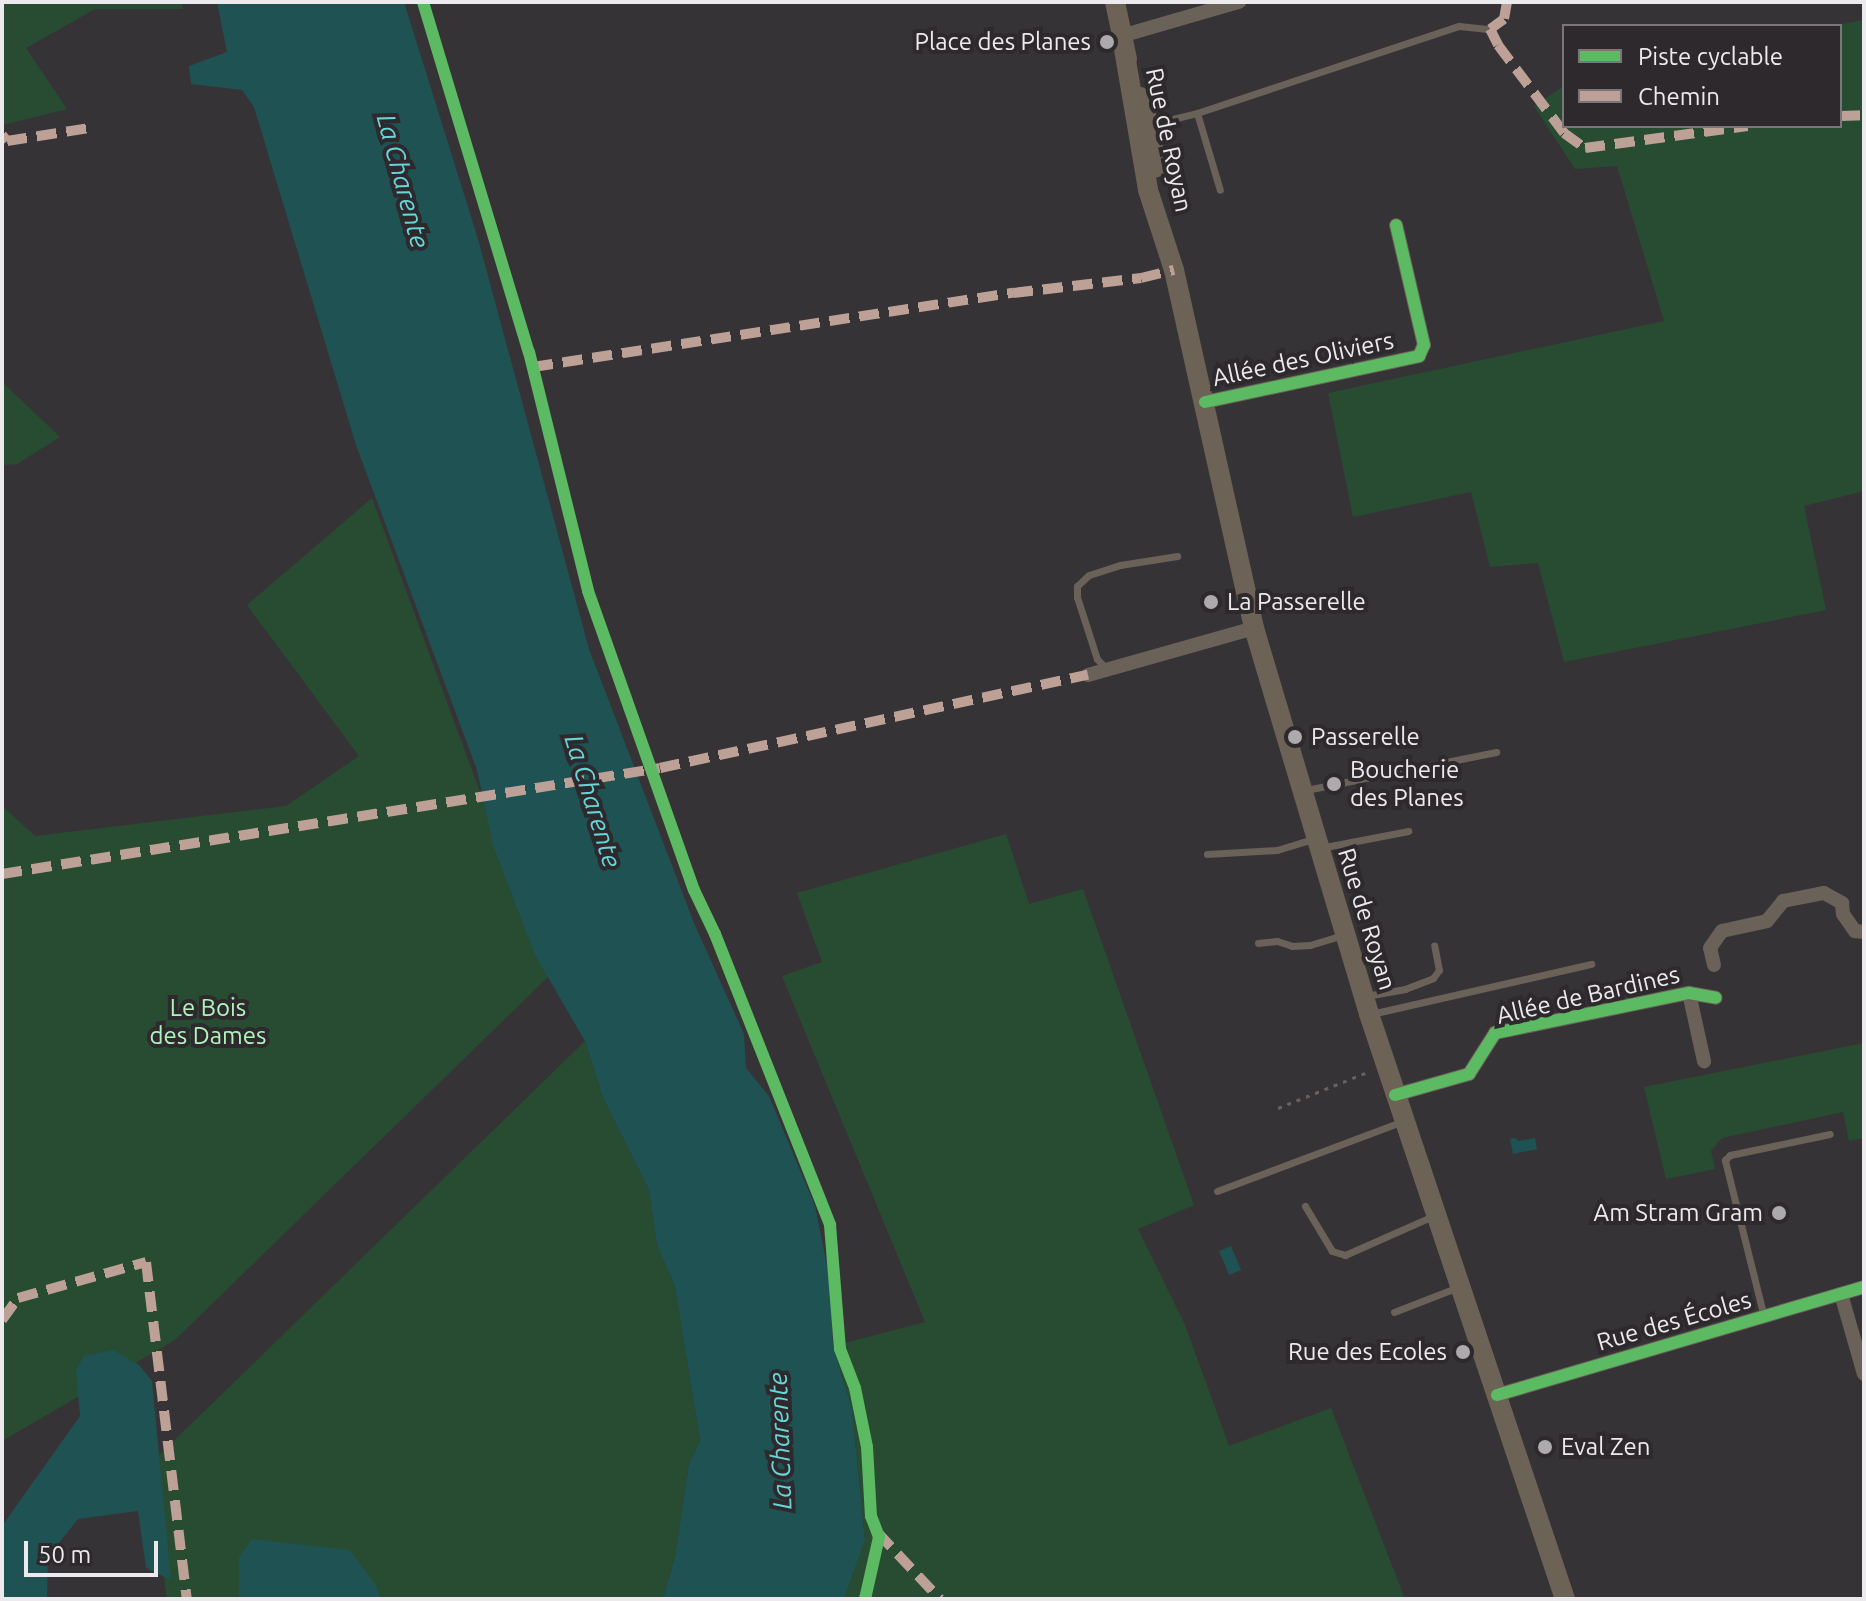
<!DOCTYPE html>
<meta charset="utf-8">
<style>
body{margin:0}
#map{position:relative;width:1866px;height:1601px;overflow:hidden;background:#363336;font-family:Ubuntu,sans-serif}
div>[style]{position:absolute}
.green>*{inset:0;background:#284c32}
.water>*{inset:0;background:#1f5253;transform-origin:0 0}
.path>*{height:3px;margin-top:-1.5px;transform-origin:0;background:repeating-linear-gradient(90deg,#67615d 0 4px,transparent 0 10px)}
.lane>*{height:7px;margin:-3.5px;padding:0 3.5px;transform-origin:3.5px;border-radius:3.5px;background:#6a6159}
.street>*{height:14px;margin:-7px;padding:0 7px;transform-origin:7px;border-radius:7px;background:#6a6159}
.secondary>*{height:20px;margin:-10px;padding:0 10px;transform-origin:10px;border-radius:10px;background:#6d6256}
.quiet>*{height:10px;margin-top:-5px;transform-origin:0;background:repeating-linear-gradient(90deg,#bda197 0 20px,transparent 0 30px)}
.cycleway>*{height:12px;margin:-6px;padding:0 6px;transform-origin:6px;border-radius:6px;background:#5cba63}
.dots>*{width:22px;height:22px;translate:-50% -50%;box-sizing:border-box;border:4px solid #2d292d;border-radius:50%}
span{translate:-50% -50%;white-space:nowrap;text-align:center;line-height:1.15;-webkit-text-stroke:8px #2d292d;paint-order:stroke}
.poi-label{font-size:24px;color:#edeaed}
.right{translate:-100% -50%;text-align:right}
.left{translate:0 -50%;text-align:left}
.street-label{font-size:24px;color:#edeaed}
.park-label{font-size:24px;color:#b0f4bd}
.water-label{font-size:26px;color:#67d6d8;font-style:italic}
.frame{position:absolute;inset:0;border:4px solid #edeaed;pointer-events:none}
.legend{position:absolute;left:1562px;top:24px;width:280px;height:104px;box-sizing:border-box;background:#2d292d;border:2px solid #7a767a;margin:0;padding:10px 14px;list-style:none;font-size:24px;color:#edeaed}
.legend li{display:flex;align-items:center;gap:16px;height:40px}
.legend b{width:40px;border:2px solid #7a767a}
.scale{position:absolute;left:24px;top:1541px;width:134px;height:36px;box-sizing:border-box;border:4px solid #edeaed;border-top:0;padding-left:10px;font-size:24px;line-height:28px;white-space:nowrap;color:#edeaed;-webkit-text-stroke:6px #2d292d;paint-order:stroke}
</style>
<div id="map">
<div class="green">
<div style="clip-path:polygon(2px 2px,181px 2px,183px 9px,95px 9px,26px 48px,67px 109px,2px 125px)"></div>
<div style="clip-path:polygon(1864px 20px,1864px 491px,1804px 506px,1826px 610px,1564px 662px,1538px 563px,1490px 567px,1471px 492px,1353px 517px,1328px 393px,1664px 321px,1617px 166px,1575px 169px,1534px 106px,1564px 86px,1564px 126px,1840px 126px,1840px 26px,1832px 26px)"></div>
<div style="clip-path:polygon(2px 382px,60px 437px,17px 464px,2px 465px)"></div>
<div style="clip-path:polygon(372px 498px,548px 977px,175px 1340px,2px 1441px,2px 806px,35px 836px,286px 806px,359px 756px,247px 605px)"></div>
<div style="clip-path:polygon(1006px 834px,1029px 904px,1083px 889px,1194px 1205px,1138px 1229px,1185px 1325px,1229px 1446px,1331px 1408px,1405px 1599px,844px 1599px,865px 1539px,852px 1410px,833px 1346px,925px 1322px,782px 976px,822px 962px,797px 893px)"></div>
<div style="clip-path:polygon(585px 1041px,603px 1098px,649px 1190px,657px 1245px,675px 1287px,700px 1440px,689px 1464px,675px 1557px,663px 1599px,167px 1599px,149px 1465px)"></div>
<div style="clip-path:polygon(1864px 1043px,1864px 1138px,1849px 1141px,1843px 1112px,1722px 1138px,1711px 1151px,1715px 1169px,1666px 1179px,1644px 1087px)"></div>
</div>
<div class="water">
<div style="clip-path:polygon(217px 2px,404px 2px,478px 239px,589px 649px,694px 923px,744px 1034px,746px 1068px,769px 1096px,815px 1206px,830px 1280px,833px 1346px,852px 1410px,865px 1540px,844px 1599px,663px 1599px,675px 1557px,689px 1464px,700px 1440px,675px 1287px,657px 1245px,649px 1190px,603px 1098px,585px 1041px,535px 955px,493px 845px,477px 770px,356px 445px,254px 107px,242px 90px,191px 84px,189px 66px,227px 52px)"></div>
<div style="clip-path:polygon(1515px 1138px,1519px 1141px,1535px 1138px,1537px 1149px,1513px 1154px,1510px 1139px)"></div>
<div style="left:1231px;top:1246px;width:26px;height:13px;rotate:67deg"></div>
<div style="clip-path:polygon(113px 1350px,139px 1365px,152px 1381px,171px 1580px,146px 1568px,138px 1511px,78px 1519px,48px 1557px,47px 1599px,2px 1599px,2px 1526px,80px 1416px,76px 1370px,84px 1356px)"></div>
<div style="clip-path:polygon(252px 1539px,350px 1550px,376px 1585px,380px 1599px,239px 1599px,239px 1557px)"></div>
</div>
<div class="path">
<div style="left:1278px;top:1108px;width:99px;rotate:-21.9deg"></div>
</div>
<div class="lane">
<div style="left:1197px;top:113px;width:80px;rotate:73.4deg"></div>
<div style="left:1152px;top:124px;width:46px;rotate:-13.7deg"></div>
<div style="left:1197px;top:113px;width:276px;rotate:-18.4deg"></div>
<div style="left:1459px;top:26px;width:31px;rotate:6deg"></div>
<div style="left:1107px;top:669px;width:14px;rotate:-135deg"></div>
<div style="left:1097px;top:659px;width:65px;rotate:-107.9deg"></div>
<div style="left:1077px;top:597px;width:11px;rotate:-90deg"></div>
<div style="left:1077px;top:586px;width:16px;rotate:-43deg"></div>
<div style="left:1089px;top:575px;width:33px;rotate:-18deg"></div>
<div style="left:1120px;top:565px;width:58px;rotate:-9deg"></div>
<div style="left:1306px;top:790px;width:194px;rotate:-11.3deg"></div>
<div style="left:1320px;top:848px;width:90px;rotate:-10.9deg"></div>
<div style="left:1207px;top:854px;width:70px;rotate:-3.3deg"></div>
<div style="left:1277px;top:850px;width:38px;rotate:-17deg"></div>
<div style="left:1258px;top:943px;width:19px;rotate:-6deg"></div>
<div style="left:1277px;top:941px;width:16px;rotate:18deg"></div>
<div style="left:1292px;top:946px;width:18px;rotate:-3deg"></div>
<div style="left:1310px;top:945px;width:34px;rotate:-17deg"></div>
<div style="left:1366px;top:996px;width:40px;rotate:-10deg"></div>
<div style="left:1405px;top:989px;width:30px;rotate:-21deg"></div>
<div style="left:1433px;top:978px;width:10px;rotate:-53deg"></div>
<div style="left:1439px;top:970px;width:25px;rotate:-101deg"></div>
<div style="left:1371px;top:1014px;width:226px;rotate:-12.8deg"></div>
<div style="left:1217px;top:1191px;width:197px;rotate:-20.6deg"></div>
<div style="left:1305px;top:1206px;width:52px;rotate:59deg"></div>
<div style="left:1332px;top:1251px;width:14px;rotate:17deg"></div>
<div style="left:1345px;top:1255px;width:96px;rotate:-23.9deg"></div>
<div style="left:1394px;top:1312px;width:69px;rotate:-21.3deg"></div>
<div style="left:1764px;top:1317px;width:162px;rotate:-104deg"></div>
<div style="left:1725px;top:1160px;width:7px;rotate:-45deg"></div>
<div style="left:1730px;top:1155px;width:102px;rotate:-11.9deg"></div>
</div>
<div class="street">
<div style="left:1121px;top:36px;width:123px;rotate:-16.1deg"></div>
<div style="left:1205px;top:402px;width:219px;rotate:-12.1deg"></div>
<div style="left:1419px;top:356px;width:12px;rotate:-66deg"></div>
<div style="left:1424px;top:345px;width:123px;rotate:-103.1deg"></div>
<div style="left:1088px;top:675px;width:173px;rotate:-15.8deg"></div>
<div style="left:1714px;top:965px;width:17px;rotate:-103deg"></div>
<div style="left:1710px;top:948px;width:21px;rotate:-55deg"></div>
<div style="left:1722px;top:931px;width:46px;rotate:-12.5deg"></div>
<div style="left:1767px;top:921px;width:26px;rotate:-51deg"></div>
<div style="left:1783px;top:901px;width:42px;rotate:-11deg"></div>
<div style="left:1824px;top:893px;width:21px;rotate:29deg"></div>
<div style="left:1842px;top:903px;width:11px;rotate:85deg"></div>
<div style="left:1843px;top:914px;width:21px;rotate:55deg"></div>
<div style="left:1855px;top:931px;width:9px;rotate:6deg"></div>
<div style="left:1689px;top:993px;width:70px;rotate:77.6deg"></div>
<div style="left:1395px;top:1095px;width:77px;rotate:-15.8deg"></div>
<div style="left:1469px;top:1074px;width:49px;rotate:-57.6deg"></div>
<div style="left:1495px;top:1033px;width:198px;rotate:-11.7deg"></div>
<div style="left:1689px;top:993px;width:27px;rotate:10deg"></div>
<div style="left:1841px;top:1294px;width:83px;rotate:74deg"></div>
<div style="left:1497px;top:1395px;width:383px;rotate:-16.4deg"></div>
</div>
<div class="secondary">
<div style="left:1115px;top:2px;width:58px;rotate:78.1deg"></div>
<div style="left:1124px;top:49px;width:143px;rotate:80.3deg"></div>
<div style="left:1148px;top:190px;width:84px;rotate:72deg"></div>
<div style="left:1174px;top:270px;width:367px;rotate:77.4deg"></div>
<div style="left:1254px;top:628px;width:403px;rotate:73.4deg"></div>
<div style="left:1369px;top:1014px;width:617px;rotate:71.48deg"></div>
<div style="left:1140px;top:97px;width:28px;rotate:72deg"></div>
<div style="left:1149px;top:124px;width:44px;rotate:80.8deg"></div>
</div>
<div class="quiet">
<div style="left:1507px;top:2px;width:17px;rotate:100deg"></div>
<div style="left:1504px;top:19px;width:17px;rotate:144deg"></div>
<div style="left:1490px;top:29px;width:18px;rotate:63deg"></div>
<div style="left:1498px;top:45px;width:110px;rotate:53.1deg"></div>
<div style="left:1564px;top:133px;width:26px;rotate:36deg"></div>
<div style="left:1585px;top:148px;width:164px;rotate:-7.7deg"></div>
<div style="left:1840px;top:116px;width:24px;rotate:-2deg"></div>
<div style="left:2px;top:135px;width:8px;rotate:50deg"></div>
<div style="left:7px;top:141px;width:89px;rotate:-9deg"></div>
<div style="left:533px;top:367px;width:486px;rotate:-8.8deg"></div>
<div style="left:1013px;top:293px;width:129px;rotate:-6.7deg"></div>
<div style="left:1141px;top:278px;width:34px;rotate:-14deg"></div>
<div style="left:2px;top:874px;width:666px;rotate:-9.15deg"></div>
<div style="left:660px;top:768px;width:438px;rotate:-12.3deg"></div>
<div style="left:2px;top:1320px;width:27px;rotate:-54deg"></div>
<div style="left:18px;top:1298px;width:133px;rotate:-15.7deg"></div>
<div style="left:146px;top:1262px;width:339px;rotate:83.1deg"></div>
<div style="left:877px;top:1532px;width:92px;rotate:46.8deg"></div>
</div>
<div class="cycleway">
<div style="left:423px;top:2px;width:366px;rotate:73.2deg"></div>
<div style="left:529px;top:352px;width:246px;rotate:76.1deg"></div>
<div style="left:588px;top:591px;width:317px;rotate:70.5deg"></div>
<div style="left:694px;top:890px;width:49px;rotate:64.5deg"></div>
<div style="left:715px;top:934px;width:313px;rotate:68.4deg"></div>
<div style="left:830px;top:1225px;width:124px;rotate:85.4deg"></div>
<div style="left:840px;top:1349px;width:42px;rotate:69deg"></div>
<div style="left:855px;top:1388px;width:60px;rotate:78.5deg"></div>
<div style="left:867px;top:1447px;width:69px;rotate:86.7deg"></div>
<div style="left:871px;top:1516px;width:22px;rotate:69deg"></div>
<div style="left:879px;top:1537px;width:64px;rotate:102.7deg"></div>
<div style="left:1205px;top:402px;width:219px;rotate:-12.1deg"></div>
<div style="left:1419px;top:356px;width:12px;rotate:-66deg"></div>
<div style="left:1424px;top:345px;width:123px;rotate:-103.1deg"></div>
<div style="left:1395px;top:1095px;width:77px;rotate:-15.8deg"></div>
<div style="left:1469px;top:1074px;width:49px;rotate:-57.6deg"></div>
<div style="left:1495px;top:1033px;width:198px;rotate:-11.7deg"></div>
<div style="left:1689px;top:993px;width:27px;rotate:10deg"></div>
<div style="left:1497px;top:1395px;width:383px;rotate:-16.4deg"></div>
</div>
<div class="dots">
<div style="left:1107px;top:42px;background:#adaaad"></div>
<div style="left:1211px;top:602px;background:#adaaad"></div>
<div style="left:1295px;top:737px;background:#adaaad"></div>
<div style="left:1334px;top:784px;background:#adaaad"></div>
<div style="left:1779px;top:1213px;background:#adaaad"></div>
<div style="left:1463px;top:1352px;background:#adaaad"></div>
<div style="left:1545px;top:1447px;background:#adaaad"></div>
</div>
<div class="poi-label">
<span class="right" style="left:1091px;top:42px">Place des Planes</span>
<span class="left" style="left:1227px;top:602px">La Passerelle</span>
<span class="left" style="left:1311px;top:737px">Passerelle</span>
<span class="left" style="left:1350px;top:784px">Boucherie<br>des Planes</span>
<span class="right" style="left:1763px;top:1213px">Am Stram Gram</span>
<span class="right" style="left:1447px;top:1352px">Rue des Ecoles</span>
<span class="left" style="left:1561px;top:1447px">Eval Zen</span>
</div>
<div class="street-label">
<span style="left:1169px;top:140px;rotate:78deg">Rue de Royan</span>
<span style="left:1303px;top:359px;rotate:-12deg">Allée des Oliviers</span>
<span style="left:1367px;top:919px;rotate:73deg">Rue de Royan</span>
<span style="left:1588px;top:995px;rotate:-13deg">Allée de Bardines</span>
<span style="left:1674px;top:1321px;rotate:-16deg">Rue des Écoles</span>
</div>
<div class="park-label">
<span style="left:208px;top:1022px">Le Bois<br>des Dames</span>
</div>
<div class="water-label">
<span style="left:403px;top:181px;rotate:75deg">La Charente</span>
<span style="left:593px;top:801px;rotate:73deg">La Charente</span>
<span style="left:780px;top:1441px;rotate:-92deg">La Charente</span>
</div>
<div class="frame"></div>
<ul class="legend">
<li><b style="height:10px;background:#5cba63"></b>Piste cyclable</li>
<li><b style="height:10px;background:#bda197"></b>Chemin</li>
</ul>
<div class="scale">50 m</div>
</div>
